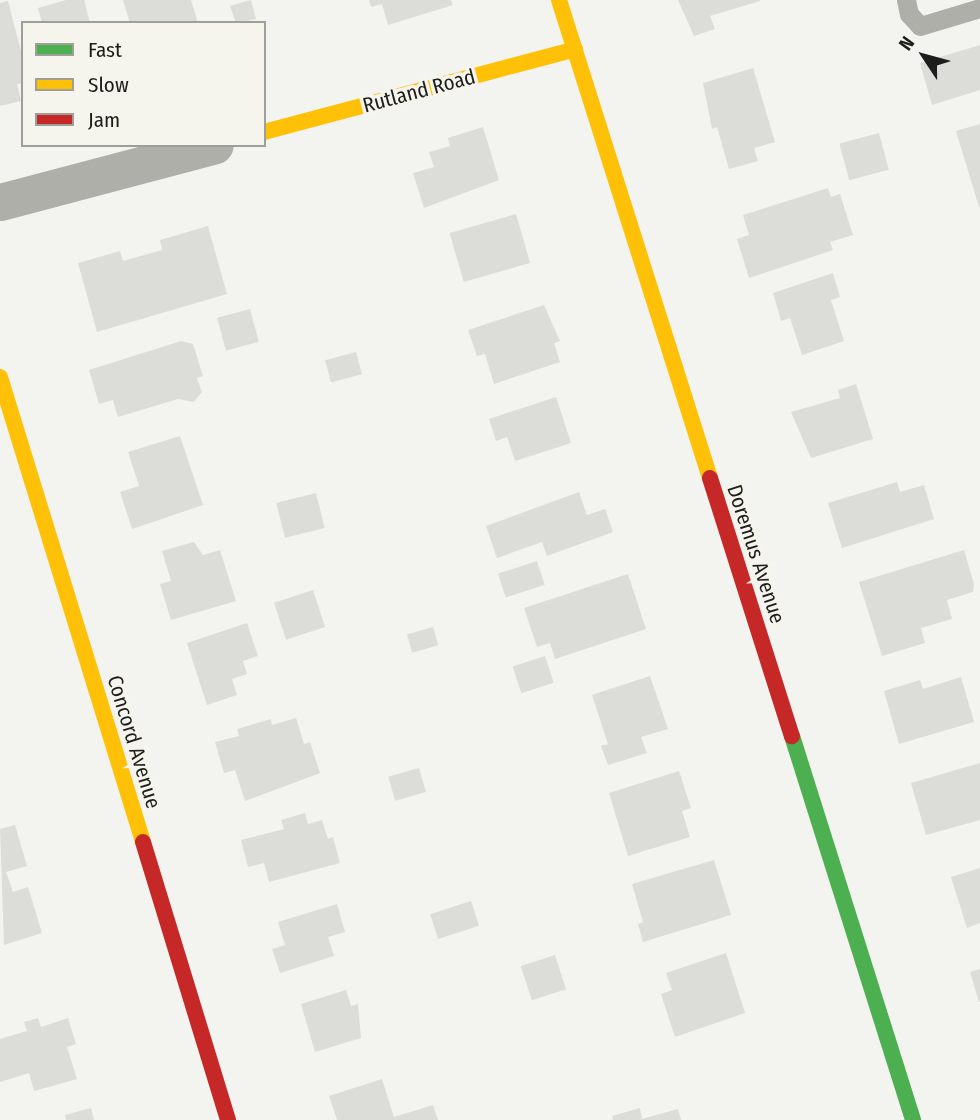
<!DOCTYPE html>
<style>
body{margin:0}
#map{position:relative;width:980px;height:1120px;overflow:hidden;background:#f3f3ef;font-family:"Fira Sans Condensed",sans-serif}
div>[style]{position:absolute}
.building>*{inset:0;background:#dcdcd9;transform-origin:0 0}
.lane>*{height:19px;margin:-9.5px;padding:0 9.5px;transform-origin:9.5px;border-radius:9.5px;background:#aeafa9}
.street>*{height:37px;margin:-18.5px;padding:0 18.5px;transform-origin:18.5px;border-radius:18.5px;background:#aeafa9}
.fast>*{height:16px;margin:-8px;padding:0 8px;transform-origin:8px;border-radius:8px;background:#4caf50}
.slow>*{height:16px;margin:-8px;padding:0 8px;transform-origin:8px;border-radius:8px;background:#ffc107}
.jam>*{height:16px;margin:-8px;padding:0 8px;transform-origin:8px;border-radius:8px;background:#c62828}
span{translate:-50% -50%;white-space:nowrap;text-align:center;line-height:1.15;-webkit-text-stroke:7px #f5f5ed;paint-order:stroke}
.street-label{font-size:21px;color:#1d1e1b}
.legend{position:absolute;left:21px;top:21px;width:245px;height:126px;box-sizing:border-box;background:#f5f5ed;border:2px solid #9f9f99;margin:0;padding:9px 12px;list-style:none;font-size:21px;color:#1d1e1b}
.legend li{display:flex;align-items:center;gap:14px;height:35px}
.legend b{width:35px;border:2px solid #9f9f99}
.north{position:absolute;left:889px;top:21px;width:70px;height:70px;-webkit-text-stroke:5px #f5f5ed;paint-order:stroke;rotate:306deg;font-size:19px;font-weight:700;line-height:28px;text-align:center;color:#1d1e1b}
.north::after{content:'';display:block;margin:auto;width:24px;height:32px;background:#1d1e1b;clip-path:polygon(50% 0,100% 100%,50% 72%,0 100%)}
</style>
<div id="map">
<div class="building">
<div style="clip-path:polygon(66px 0,84px 0,90px 23px,42px 23px,38px 8px)"></div>
<div style="clip-path:polygon(123px 0,191px 0,198px 23px,130px 23px)"></div>
<div style="clip-path:polygon(251px 0,256px 19px,236px 23px,230px 6px)"></div>
<div style="clip-path:polygon(369px 0,451px 0,453px 5px,388px 25px,382px 4px,371px 7px)"></div>
<div style="clip-path:polygon(678px 0,760px 0,760px 1px,710px 16px,715px 29px,694px 36px)"></div>
<div style="clip-path:polygon(8px 1px,23px 59px,23px 83px,17px 84px,21px 101px,0 106px,0 3px)"></div>
<div style="clip-path:polygon(980px 45px,980px 90px,932px 105px,920px 63px)"></div>
<div style="clip-path:polygon(753px 68px,775px 142px,754px 148px,758px 161px,729px 169px,717px 127px,712px 129px,703px 83px)"></div>
<div style="clip-path:polygon(980px 124px,980px 207px,979px 207px,956px 131px)"></div>
<div style="clip-path:polygon(483px 127px,499px 180px,424px 208px,413px 173px,434px 167px,429px 152px,450px 146px,448px 138px)"></div>
<div style="left:879px;top:133px;width:38px;height:41px;rotate:75deg"></div>
<div style="clip-path:polygon(828px 188px,831px 197px,840px 194px,853px 235px,830px 242px,833px 250px,749px 278px,737px 239px,749px 235px,743px 215px)"></div>
<div style="left:516px;top:214px;width:51px;height:69px;rotate:74deg"></div>
<div style="clip-path:polygon(208px 226px,227px 294px,97px 332px,78px 263px,120px 251px,123px 261px,162px 250px,160px 240px)"></div>
<div style="clip-path:polygon(833px 273px,840px 297px,831px 300px,844px 341px,802px 355px,790px 318px,781px 321px,773px 293px)"></div>
<div style="clip-path:polygon(544px 305px,560px 341px,554px 343px,560px 362px,494px 384px,485px 354px,477px 356px,468px 330px)"></div>
<div style="left:250px;top:309px;width:34px;height:34px;rotate:75deg"></div>
<div style="clip-path:polygon(181px 341px,193px 344px,203px 376px,197px 378px,202px 392px,194px 402px,178px 399px,118px 417px,113px 400px,99px 404px,89px 370px)"></div>
<div style="left:356px;top:352px;width:23px;height:32px;rotate:75deg"></div>
<div style="clip-path:polygon(856px 384px,873px 439px,811px 458px,791px 412px,840px 398px,838px 390px)"></div>
<div style="clip-path:polygon(556px 397px,571px 443px,515px 461px,507px 437px,496px 441px,489px 419px)"></div>
<div style="clip-path:polygon(180px 436px,203px 505px,132px 529px,120px 492px,139px 486px,128px 452px)"></div>
<div style="clip-path:polygon(897px 482px,900px 492px,924px 485px,934px 519px,842px 548px,828px 503px)"></div>
<div style="clip-path:polygon(579px 492px,587px 515px,605px 509px,613px 532px,547px 556px,542px 542px,497px 558px,486px 526px)"></div>
<div style="left:316px;top:493px;width:36px;height:41px;rotate:76deg"></div>
<div style="clip-path:polygon(194px 542px,203px 555px,220px 550px,236px 601px,171px 620px,160px 584px,171px 581px,162px 551px)"></div>
<div style="clip-path:polygon(964px 550px,974px 584px,973px 592px,947px 600px,952px 619px,921px 628px,925px 643px,882px 656px,859px 582px)"></div>
<div style="left:537px;top:561px;width:25px;height:41px;rotate:72deg"></div>
<div style="clip-path:polygon(628px 574px,646px 629px,555px 659px,550px 643px,537px 647px,524px 608px)"></div>
<div style="left:313px;top:590px;width:39px;height:41px;rotate:72deg"></div>
<div style="clip-path:polygon(247px 623px,258px 656px,243px 661px,247px 674px,232px 679px,237px 695px,207px 705px,187px 643px)"></div>
<div style="left:433px;top:627px;width:19px;height:27px;rotate:74deg"></div>
<div style="left:545px;top:656px;width:28px;height:34px;rotate:72deg"></div>
<div style="clip-path:polygon(650px 676px,668px 729px,641px 737px,647px 753px,608px 765px,601px 746px,608px 744px,592px 695px)"></div>
<div style="clip-path:polygon(961px 677px,974px 722px,899px 744px,884px 691px,920px 680px,923px 689px)"></div>
<div style="clip-path:polygon(296px 718px,304px 744px,310px 742px,320px 773px,245px 801px,235px 770px,224px 773px,215px 742px,239px 736px,237px 729px,271px 719px,272px 725px)"></div>
<div style="clip-path:polygon(980px 763px,980px 820px,926px 835px,911px 783px)"></div>
<div style="left:419px;top:768px;width:25px;height:32px;rotate:74deg"></div>
<div style="clip-path:polygon(679px 771px,691px 808px,682px 811px,690px 837px,628px 856px,609px 793px)"></div>
<div style="clip-path:polygon(305px 813px,308px 824px,322px 820px,328px 839px,333px 837px,340px 863px,269px 882px,264px 863px,248px 867px,241px 840px,284px 829px,281px 820px)"></div>
<div style="clip-path:polygon(15px 825px,27px 866px,6px 872px,13px 892px,28px 887px,42px 933px,4px 945px,0 829px)"></div>
<div style="clip-path:polygon(714px 860px,731px 915px,643px 942px,638px 924px,643px 922px,632px 884px)"></div>
<div style="clip-path:polygon(980px 868px,980px 923px,967px 928px,951px 877px)"></div>
<div style="left:471px;top:901px;width:26px;height:43px;rotate:72deg"></div>
<div style="clip-path:polygon(337px 904px,345px 932px,328px 937px,334px 956px,280px 973px,272px 949px,285px 945px,278px 922px)"></div>
<div style="clip-path:polygon(726px 953px,745px 1013px,675px 1037px,661px 994px,672px 990px,666px 973px)"></div>
<div style="left:555px;top:955px;width:36px;height:36px;rotate:72deg"></div>
<div style="clip-path:polygon(980px 969px,980px 1002px,979px 1002px,970px 972px)"></div>
<div style="clip-path:polygon(346px 990px,351px 1006px,358px 1004px,361px 1038px,315px 1052px,301px 1004px)"></div>
<div style="clip-path:polygon(38px 1018px,41px 1027px,68px 1018px,76px 1044px,67px 1047px,77px 1079px,34px 1091px,29px 1073px,0 1082px,0 1039px,27px 1031px,24px 1022px)"></div>
<div style="clip-path:polygon(382px 1079px,394px 1117px,433px 1105px,438px 1120px,337px 1120px,329px 1096px)"></div>
<div style="clip-path:polygon(91px 1108px,94px 1120px,66px 1120px,65px 1115px)"></div>
<div style="clip-path:polygon(640px 1108px,642px 1119px,678px 1109px,681px 1120px,613px 1120px,612px 1116px)"></div>
</div>
<div class="lane">
<div style="left:906px;top:0;width:14px;rotate:78deg"></div>
<div style="left:909px;top:14px;width:16px;rotate:47deg"></div>
<div style="left:920px;top:26px;width:63px;rotate:-16.7deg"></div>
</div>
<div class="street">
<div style="left:0;top:202px;width:222px;rotate:-14.8deg"></div>
</div>
<div class="fast">
<div style="left:792px;top:736px;width:403px;rotate:72.5deg"></div>
</div>
<div class="slow">
<div style="left:559px;top:0;width:501px;rotate:72.47deg"></div>
<div style="left:264px;top:132px;width:322px;rotate:-14.9deg"></div>
<div style="left:0;top:377px;width:486px;rotate:72.9deg"></div>
</div>
<div class="jam">
<div style="left:710px;top:478px;width:271px;rotate:72.4deg"></div>
<div style="left:143px;top:842px;width:291px;rotate:73deg"></div>
</div>
<div class="street-label">
<span style="left:419px;top:91px;rotate:-15deg">Rutland Road</span>
<span style="left:756px;top:554px;rotate:72deg">Doremus Avenue</span>
<span style="left:134px;top:742px;rotate:73deg">Concord Avenue</span>
</div>
<ul class="legend">
<li><b style="height:9px;background:#4caf50"></b>Fast</li>
<li><b style="height:9px;background:#ffc107"></b>Slow</li>
<li><b style="height:9px;background:#c62828"></b>Jam</li>
</ul>
<div class="north">N</div>
</div>
